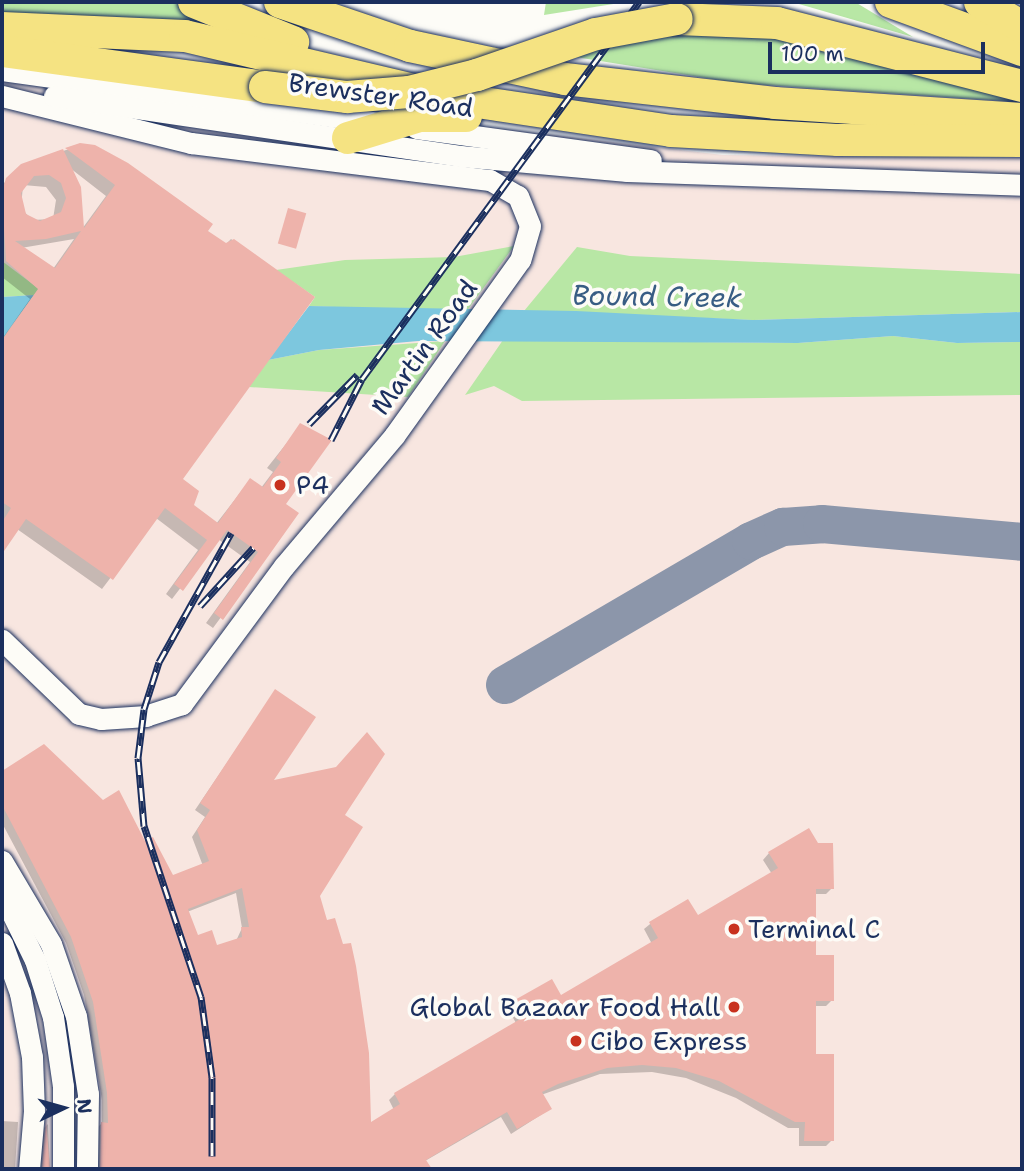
<!DOCTYPE html>
<style>
body{margin:0}
#map{position:relative;width:1024px;height:1171px;overflow:hidden;background:#fdfcf7;font-family:"Shantell Sans",sans-serif}
div>[style]{position:absolute}
.built>*{inset:0;background:#f8e6e0}
.green>*{inset:0;background:#b8e7a5}
.water>*{inset:0;background:#7dc7de}
.shadow>*{inset:0;background:#0003}
.taxiway>*{height:38px;margin:-19px;padding:0 19px;transform-origin:19px;border-radius:19px;background:#8c96aa}
.building>*{inset:0;background:#eeb3ab;transform-origin:0 0}
.roads{filter:drop-shadow(0 0 2px #1b2f5e) drop-shadow(0 0 2px #1b2f5e)}
.minor>*{height:21px;margin:-10.5px;padding:0 10.5px;transform-origin:10.5px;border-radius:10.5px;background:#fdfcf7}
.highway>*{height:32px;margin:-16px;padding:0 16px;transform-origin:16px;border-radius:16px;background:#f5e382}
.rail>*{height:7px;margin-top:-3.5px;transform-origin:0;background:repeating-linear-gradient(90deg,#fdfcf7 0 13px,#1b2f5e 0 26px);box-sizing:border-box;border-block:2px solid #1b2f5e}
.bridges{filter:drop-shadow(0 0 2px #1b2f5e) drop-shadow(0 0 2px #1b2f5e)}
.highway-bridge>*{height:32px;margin:-16px;padding:0 16px;transform-origin:16px;border-radius:16px;background:#f5e382}
.dots>*{width:19px;height:19px;translate:-50% -50%;box-sizing:border-box;border:4px solid #fdfcf7;border-radius:50%}
span{translate:-50% -50%;white-space:nowrap;text-align:center;line-height:1.15;-webkit-text-stroke:7px #fdfcf7;paint-order:stroke}
.street-label{font-size:26px;color:#1b2f5e}
.poi-label{font-size:26px;color:#1b2f5e}
.left{translate:0 -50%;text-align:left}
.right{translate:-100% -50%;text-align:right}
.water-label{font-size:28px;color:#385d84;font-style:italic}
.frame{position:absolute;inset:0;border:4px solid #1b2f5e;pointer-events:none}
.north{position:absolute;left:28px;top:1073px;width:70px;height:70px;-webkit-text-stroke:5px #fdfcf7;paint-order:stroke;rotate:85deg;font-size:19px;font-weight:700;line-height:28px;text-align:center;color:#1b2f5e}
.north::after{content:'';display:block;margin:auto;width:24px;height:32px;background:#1b2f5e;clip-path:polygon(50% 0,100% 100%,50% 72%,0 100%)}
.scale{position:absolute;left:768px;top:42px;width:217px;height:32px;box-sizing:border-box;border:4px solid #1b2f5e;border-top:0;padding-left:9px;font-size:21px;line-height:24px;white-space:nowrap;color:#1b2f5e;-webkit-text-stroke:5px #fdfcf7;paint-order:stroke}
</style>
<div id="map">
<div class="built">
<div style="clip-path:polygon(2px 62px,435px 121px,723px 155px,1022px 158px,1022px 1169px,2px 1169px)"></div>
</div>
<div class="green">
<div style="clip-path:polygon(2px 2px,178px 2px,230px 26px,228px 34px,2px 18px)"></div>
<div style="clip-path:polygon(546px 2px,626px 2px,544px 15px)"></div>
<div style="clip-path:polygon(792px 2px,855px 2px,913px 37px)"></div>
<div style="clip-path:polygon(708px 27px,788px 36px,1022px 96px,1022px 102px,737px 83px,563px 55px)"></div>
<div style="clip-path:polygon(514px 246px,466px 312px,309px 306px,315px 297px,276px 270px,345px 260px,454px 257px)"></div>
<div style="clip-path:polygon(577px 247px,630px 256px,1022px 274px,1022px 312px,753px 320px,524px 311px)"></div>
<div style="clip-path:polygon(2px 261px,39px 289px,34px 295px,2px 297px)"></div>
<div style="clip-path:polygon(893px 336px,957px 343px,1022px 342px,1022px 395px,522px 401px,494px 386px,465px 395px,503px 340px,798px 343px)"></div>
<div style="clip-path:polygon(445px 341px,408px 397px,249px 387px,268px 360px,319px 350px)"></div>
</div>
<div class="water">
<div style="clip-path:polygon(34px 295px,10px 328px,2px 340px,2px 297px)"></div>
<div style="clip-path:polygon(309px 306px,576px 311px,753px 320px,1022px 312px,1022px 342px,957px 343px,893px 336px,798px 343px,418px 341px,319px 350px,268px 360px)"></div>
</div>
<div class="shadow">
<div style="clip-path:polygon(evenodd,95px 147px,225px 245px,231px 239px,313px 298px,180px 479px,192px 506px,216px 524px,250px 480px,261px 488px,273px 472px,267px 468px,301px 425px,284px 504px,297px 514px,213px 628px,206px 623px,250px 562px,218px 539px,172px 599px,166px 594px,198px 550px,156px 518px,102px 589px,17px 529px,2px 551px,2px 339px,30px 299px,2px 277px,2px 185px,22px 166px,66px 150px,95px 147px,70px 168px,106px 196px,82px 229px,70px 168px,95px 147px,23px 185px,46px 187px,56px 200px,53px 219px,32px 220px,21px 208px,23px 185px,95px 147px,74px 239px,53px 269px,21px 248px,74px 239px)"></div>
<div style="clip-path:polygon(evenodd,275px 692px,270px 783px,342px 816px,318px 896px,370px 1125px,394px 1110px,389px 1100px,395px 1094px,516px 1023px,508px 1009px,514px 1003px,560px 997px,652px 944px,644px 929px,655px 920px,697px 917px,772px 874px,763px 860px,769px 853px,832px 888px,826px 894px,814px 894px,814px 957px,832px 1000px,826px 1006px,814px 1006px,814px 1056px,832px 1140px,826px 1146px,799px 1146px,799px 1128px,788px 1128px,736px 1098px,686px 1078px,652px 1072px,600px 1074px,541px 1095px,550px 1109px,511px 1134px,501px 1117px,425px 1161px,430px 1169px,93px 1169px,95px 1130px,102px 1123px,102px 1100px,84px 995px,66px 943px,2px 823px,2px 773px,43px 747px,145px 843px,172px 877px,203px 866px,192px 837px,205px 817px,195px 810px,275px 692px,236px 893px,242px 928px,236px 941px,215px 947px,197px 937px,187px 912px,236px 893px)"></div>
<div style="clip-path:polygon(2px 1121px,18px 1122px,15px 1169px,2px 1169px)"></div>
<div style="clip-path:polygon(48px 1124px,50px 1169px,38px 1169px,44px 1128px)"></div>
</div>
<div class="taxiway">
<div style="left:505px;top:685px;width:285px;rotate:-30.3deg"></div>
<div style="left:751px;top:541px;width:35px;rotate:-24deg"></div>
<div style="left:783px;top:527px;width:39px;rotate:-4deg"></div>
<div style="left:822px;top:524px;width:201px;rotate:5.1deg"></div>
</div>
<div class="building">
<div style="clip-path:polygon(evenodd,80px 143px,95px 145px,128px 163px,213px 224px,208px 231px,226px 243px,234px 239px,315px 297px,183px 479px,199px 491px,194px 505px,218px 523px,250px 478px,263px 487px,281px 462px,276px 458px,300px 423px,332px 440px,286px 504px,299px 513px,223px 620px,214px 613px,258px 552px,227px 530px,183px 591px,174px 584px,207px 540px,165px 508px,113px 580px,26px 519px,2px 554px,2px 522px,11px 508px,2px 502px,2px 340px,38px 289px,6px 261px,2px 192px,6px 178px,21px 164px,63px 149px,81px 187px,84px 228px,115px 185px,65px 148px,80px 143px,49px 175px,61px 183px,66px 198px,61px 212px,40px 221px,26px 214px,21px 193px,34px 176px,49px 175px,80px 143px,81px 231px,55px 268px,15px 241px,46px 239px,81px 231px)"></div>
<div style="left:288px;top:208px;width:19px;height:37px;rotate:16deg"></div>
<div style="clip-path:polygon(evenodd,275px 689px,316px 717px,274px 780px,336px 767px,367px 732px,385px 754px,345px 815px,363px 827px,320px 896px,327px 920px,335px 918px,343px 944px,351px 943px,356px 966px,369px 1053px,371px 1122px,400px 1104px,394px 1093px,522px 1018px,513px 1001px,552px 979px,561px 995px,658px 938px,649px 922px,654px 919px,688px 899px,698px 915px,778px 868px,768px 852px,809px 828px,818px 843px,833px 843px,834px 889px,816px 889px,816px 955px,834px 955px,834px 1001px,816px 1001px,816px 1054px,834px 1054px,834px 1141px,804px 1141px,805px 1122px,795px 1122px,719px 1081px,676px 1068px,642px 1065px,607px 1068px,558px 1084px,542px 1092px,552px 1109px,517px 1129px,507px 1112px,426px 1160px,432px 1169px,100px 1169px,101px 1122px,108px 1123px,107px 1093px,93px 1002px,71px 937px,2px 805px,2px 771px,44px 744px,103px 800px,119px 790px,145px 841px,153px 837px,173px 875px,209px 861px,197px 830px,210px 810px,200px 803px,275px 689px,242px 888px,249px 927px,241px 927px,242px 937px,217px 945px,212px 930px,198px 935px,188px 909px,242px 888px)"></div>
<div style="clip-path:polygon(46px 1120px,50px 1169px,42px 1169px)"></div>
</div>
<div class="roads">
<div class="minor">
<div style="left:2px;top:70px;width:382px;rotate:8deg"></div>
<div style="left:2px;top:96px;width:195px;rotate:14deg"></div>
<div style="left:191px;top:143px;width:301px;rotate:7.1deg"></div>
<div style="left:490px;top:180px;width:32px;rotate:30deg"></div>
<div style="left:518px;top:196px;width:32px;rotate:68deg"></div>
<div style="left:530px;top:226px;width:35px;rotate:106deg"></div>
<div style="left:520px;top:260px;width:216px;rotate:125.6deg"></div>
<div style="left:394px;top:436px;width:170px;rotate:130.2deg"></div>
<div style="left:284px;top:566px;width:172px;rotate:126.5deg"></div>
<div style="left:182px;top:704px;width:38px;rotate:162deg"></div>
<div style="left:146px;top:716px;width:45px;rotate:176.2deg"></div>
<div style="left:101px;top:719px;width:23px;rotate:-167deg"></div>
<div style="left:79px;top:714px;width:107px;rotate:-136.1deg"></div>
<div style="left:54px;top:96px;width:410px;rotate:8.4deg"></div>
<div style="left:460px;top:156px;width:168px;rotate:5.1deg"></div>
<div style="left:627px;top:171px;width:395px;rotate:2deg"></div>
<div style="left:416px;top:128px;width:237px;rotate:7.8deg"></div>
<div style="left:2px;top:861px;width:96px;rotate:59.4deg"></div>
<div style="left:51px;top:944px;width:76px;rotate:70.9deg"></div>
<div style="left:76px;top:1016px;width:79px;rotate:81.3deg"></div>
<div style="left:88px;top:1094px;width:75px;rotate:90.8deg"></div>
<div style="left:2px;top:893px;width:75px;rotate:63.8deg"></div>
<div style="left:35px;top:960px;width:60px;rotate:72.5deg"></div>
<div style="left:53px;top:1017px;width:70px;rotate:81.8deg"></div>
<div style="left:63px;top:1086px;width:83px;rotate:90deg"></div>
<div style="left:2px;top:943px;width:53px;rotate:70.2deg"></div>
<div style="left:20px;top:993px;width:65px;rotate:79.4deg"></div>
<div style="left:32px;top:1057px;width:54px;rotate:87.9deg"></div>
<div style="left:34px;top:1111px;width:58px;rotate:94.9deg"></div>
</div>
<div class="highway">
<div style="left:194px;top:2px;width:107px;rotate:22deg"></div>
<div style="left:280px;top:2px;width:137px;rotate:18.7deg"></div>
<div style="left:410px;top:46px;width:158px;rotate:12deg"></div>
<div style="left:565px;top:79px;width:211px;rotate:6.5deg"></div>
<div style="left:775px;top:103px;width:248px;rotate:3.7deg"></div>
<div style="left:891px;top:2px;width:140px;rotate:20.1deg"></div>
<div style="left:980px;top:2px;width:49px;rotate:30.8deg"></div>
<div style="left:677px;top:19px;width:100px;rotate:2.3deg"></div>
<div style="left:777px;top:23px;width:253px;rotate:14.4deg"></div>
<div style="left:2px;top:28px;width:183px;rotate:2.5deg"></div>
<div style="left:185px;top:36px;width:266px;rotate:13.3deg"></div>
<div style="left:444px;top:97px;width:230px;rotate:8.5deg"></div>
<div style="left:671px;top:131px;width:167px;rotate:3.1deg"></div>
<div style="left:838px;top:140px;width:184px;rotate:0.3deg"></div>
<div style="left:2px;top:51px;width:265px;rotate:7.8deg"></div>
<div style="left:348px;top:138px;width:75px;rotate:-17deg"></div>
<div style="left:420px;top:116px;width:46px"></div>
</div>
</div>
<div class="rail">
<div style="left:309px;top:424px;width:69px;rotate:-45.6deg"></div>
<div style="left:331px;top:440px;width:68px;rotate:-63.1deg"></div>
<div style="left:362px;top:379px;width:468px;rotate:-53.7deg"></div>
<div style="left:200px;top:606px;width:79px;rotate:-47.6deg"></div>
<div style="left:212px;top:1156px;width:79px;rotate:-90deg"></div>
<div style="left:212px;top:1077px;width:81px;rotate:-97.8deg"></div>
<div style="left:201px;top:997px;width:180px;rotate:-108.4deg"></div>
<div style="left:144px;top:826px;width:68px;rotate:-95deg"></div>
<div style="left:138px;top:758px;width:49px;rotate:-83deg"></div>
<div style="left:144px;top:709px;width:49px;rotate:-72.3deg"></div>
<div style="left:159px;top:662px;width:148px;rotate:-60.8deg"></div>
</div>
<div class="bridges">
<div class="highway-bridge">
<div style="left:265px;top:87px;width:83px;rotate:7deg"></div>
<div style="left:347px;top:97px;width:62px;rotate:-4.6deg"></div>
<div style="left:409px;top:92px;width:70px;rotate:-14deg"></div>
<div style="left:477px;top:75px;width:126px;rotate:-19deg"></div>
<div style="left:596px;top:34px;width:82px;rotate:-10.5deg"></div>
</div>
</div>
<div class="dots">
<div style="left:280px;top:485px;background:#c8321e"></div>
<div style="left:734px;top:929px;background:#c8321e"></div>
<div style="left:734px;top:1007px;background:#c8321e"></div>
<div style="left:576px;top:1041px;background:#c8321e"></div>
</div>
<div class="street-label">
<span style="left:381px;top:95px;rotate:8deg">Brewster Road</span>
<span style="left:424px;top:347px;rotate:-54deg">Martin Road</span>
</div>
<div class="poi-label">
<span class="left" style="left:296px;top:485px">P4</span>
<span class="left" style="left:748px;top:929px">Terminal C</span>
<span class="right" style="left:720px;top:1007px">Global Bazaar Food Hall</span>
<span class="left" style="left:590px;top:1041px">Cibo Express</span>
</div>
<div class="water-label">
<span style="left:657px;top:296px;rotate:1deg">Bound Creek</span>
</div>
<div class="frame"></div>
<div class="north">N</div>
<div class="scale">100 m</div>
</div>
